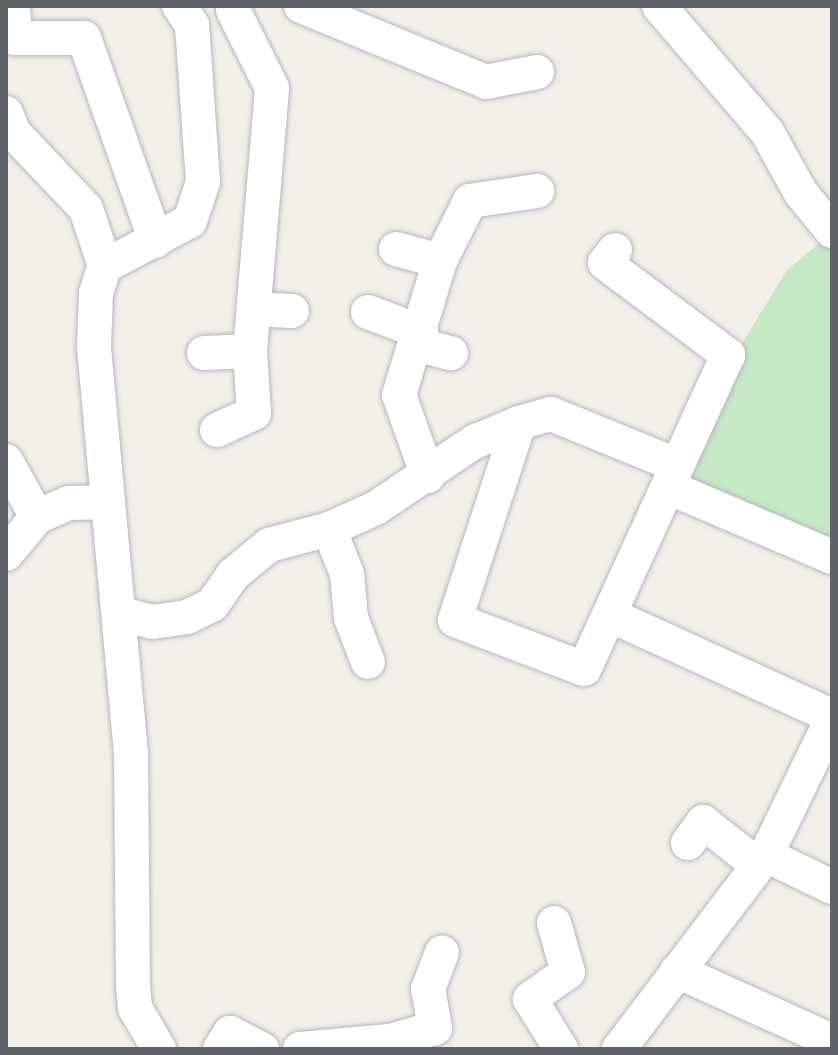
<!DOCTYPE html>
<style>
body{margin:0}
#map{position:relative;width:838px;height:1055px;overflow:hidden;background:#f1efe8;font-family:"Work Sans",sans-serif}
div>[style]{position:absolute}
.green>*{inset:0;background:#c5e8c5}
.roads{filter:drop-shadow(0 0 2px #b5b8bc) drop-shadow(0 0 2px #b5b8bc)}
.minor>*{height:34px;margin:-17px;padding:0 17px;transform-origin:17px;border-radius:17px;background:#fff}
span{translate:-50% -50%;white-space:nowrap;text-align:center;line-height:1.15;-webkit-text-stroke:7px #fff;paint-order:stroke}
.frame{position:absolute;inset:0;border:8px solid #5f6368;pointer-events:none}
</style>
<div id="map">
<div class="green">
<div style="clip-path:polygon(824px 239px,832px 245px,832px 541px,684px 485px,741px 345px,787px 270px)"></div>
</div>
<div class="roads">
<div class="minor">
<div style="left:13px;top:6px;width:32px;rotate:86deg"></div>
<div style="left:15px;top:38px;width:69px"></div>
<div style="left:84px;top:38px;width:215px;rotate:70.5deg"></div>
<div style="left:301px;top:6px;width:200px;rotate:22.3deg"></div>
<div style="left:486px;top:82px;width:52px;rotate:-11.1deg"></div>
<div style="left:659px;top:6px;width:166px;rotate:49.4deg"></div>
<div style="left:767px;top:132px;width:70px;rotate:60.9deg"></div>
<div style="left:801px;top:193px;width:49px;rotate:50.8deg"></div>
<div style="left:6px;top:113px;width:22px;rotate:68deg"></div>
<div style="left:14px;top:133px;width:105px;rotate:46.5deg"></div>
<div style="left:86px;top:209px;width:60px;rotate:71.6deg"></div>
<div style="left:396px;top:249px;width:46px;rotate:15.3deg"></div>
<div style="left:440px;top:261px;width:140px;rotate:107deg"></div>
<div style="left:399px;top:395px;width:86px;rotate:70.3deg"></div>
<div style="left:615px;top:250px;width:16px;rotate:128deg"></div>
<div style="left:605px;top:263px;width:154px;rotate:36.8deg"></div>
<div style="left:728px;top:355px;width:345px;rotate:114.6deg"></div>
<div style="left:584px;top:669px;width:138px;rotate:-159.2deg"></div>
<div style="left:455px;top:620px;width:207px;rotate:-72deg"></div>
<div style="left:519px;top:423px;width:33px;rotate:-16deg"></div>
<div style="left:551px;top:414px;width:133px;rotate:22.1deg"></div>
<div style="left:440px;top:261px;width:67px;rotate:-63.4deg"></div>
<div style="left:470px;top:201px;width:68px;rotate:-8.5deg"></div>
<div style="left:254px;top:309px;width:38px;rotate:3deg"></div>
<div style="left:368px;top:312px;width:57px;rotate:20.7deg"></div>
<div style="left:418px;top:345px;width:34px;rotate:14deg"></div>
<div style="left:204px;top:353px;width:46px;rotate:-2.5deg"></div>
<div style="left:217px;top:430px;width:41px;rotate:-24.7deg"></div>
<div style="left:254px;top:413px;width:62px;rotate:-93.7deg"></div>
<div style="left:250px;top:351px;width:264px;rotate:-85.2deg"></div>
<div style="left:272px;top:88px;width:87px;rotate:-116.6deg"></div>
<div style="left:6px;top:461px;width:64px;rotate:61deg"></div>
<div style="left:37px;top:517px;width:35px;rotate:-24deg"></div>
<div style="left:69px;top:503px;width:39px;rotate:-1deg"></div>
<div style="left:668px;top:487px;width:178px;rotate:23.1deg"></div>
<div style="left:329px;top:529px;width:48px;rotate:68.2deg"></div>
<div style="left:347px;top:574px;width:44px;rotate:84.8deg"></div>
<div style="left:351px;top:618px;width:47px;rotate:68.9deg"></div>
<div style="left:6px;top:554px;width:48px;rotate:-50deg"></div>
<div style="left:121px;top:614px;width:32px;rotate:14deg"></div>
<div style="left:152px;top:622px;width:35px;rotate:-8deg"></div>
<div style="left:187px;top:617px;width:28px;rotate:-26deg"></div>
<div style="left:212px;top:605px;width:38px;rotate:-55deg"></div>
<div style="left:234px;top:574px;width:45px;rotate:-39.6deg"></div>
<div style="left:269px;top:545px;width:62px;rotate:-14.9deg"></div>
<div style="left:329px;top:529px;width:51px;rotate:-24.1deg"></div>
<div style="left:376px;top:508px;width:118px;rotate:-34deg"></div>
<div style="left:474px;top:442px;width:49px;rotate:-22.9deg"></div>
<div style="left:610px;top:615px;width:244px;rotate:24.5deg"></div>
<div style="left:688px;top:843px;width:26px;rotate:-54deg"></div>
<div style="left:703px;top:822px;width:66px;rotate:38.3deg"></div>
<div style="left:766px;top:855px;width:73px;rotate:25.9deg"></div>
<div style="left:554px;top:923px;width:51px;rotate:74.1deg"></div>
<div style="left:568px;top:972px;width:47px;rotate:144.6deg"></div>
<div style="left:530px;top:999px;width:59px;rotate:58.2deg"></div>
<div style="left:677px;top:971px;width:170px;rotate:24.3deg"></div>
<div style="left:159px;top:1049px;width:48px;rotate:-120.3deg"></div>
<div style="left:135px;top:1008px;width:24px;rotate:-95deg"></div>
<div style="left:133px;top:984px;width:230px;rotate:-90.5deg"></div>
<div style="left:131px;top:754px;width:409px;rotate:-95.2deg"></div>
<div style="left:94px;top:347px;width:54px;rotate:-87.9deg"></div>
<div style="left:96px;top:293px;width:28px;rotate:-72deg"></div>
<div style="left:105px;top:266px;width:96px;rotate:-27.9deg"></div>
<div style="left:190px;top:221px;width:41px;rotate:-71.6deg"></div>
<div style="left:203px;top:182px;width:157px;rotate:-94deg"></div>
<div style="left:192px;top:25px;width:23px;rotate:-124deg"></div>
<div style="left:220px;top:1049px;width:19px;rotate:-58deg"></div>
<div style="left:230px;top:1033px;width:36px;rotate:27deg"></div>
<div style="left:300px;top:1049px;width:90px;rotate:-5.1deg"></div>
<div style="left:390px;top:1041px;width:47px;rotate:-16.1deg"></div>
<div style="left:435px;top:1028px;width:40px;rotate:-100deg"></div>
<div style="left:428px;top:989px;width:39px;rotate:-69deg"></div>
<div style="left:619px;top:1049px;width:243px;rotate:-52.8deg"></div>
<div style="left:766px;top:855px;width:151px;rotate:-64.1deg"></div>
</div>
</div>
<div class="frame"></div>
</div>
